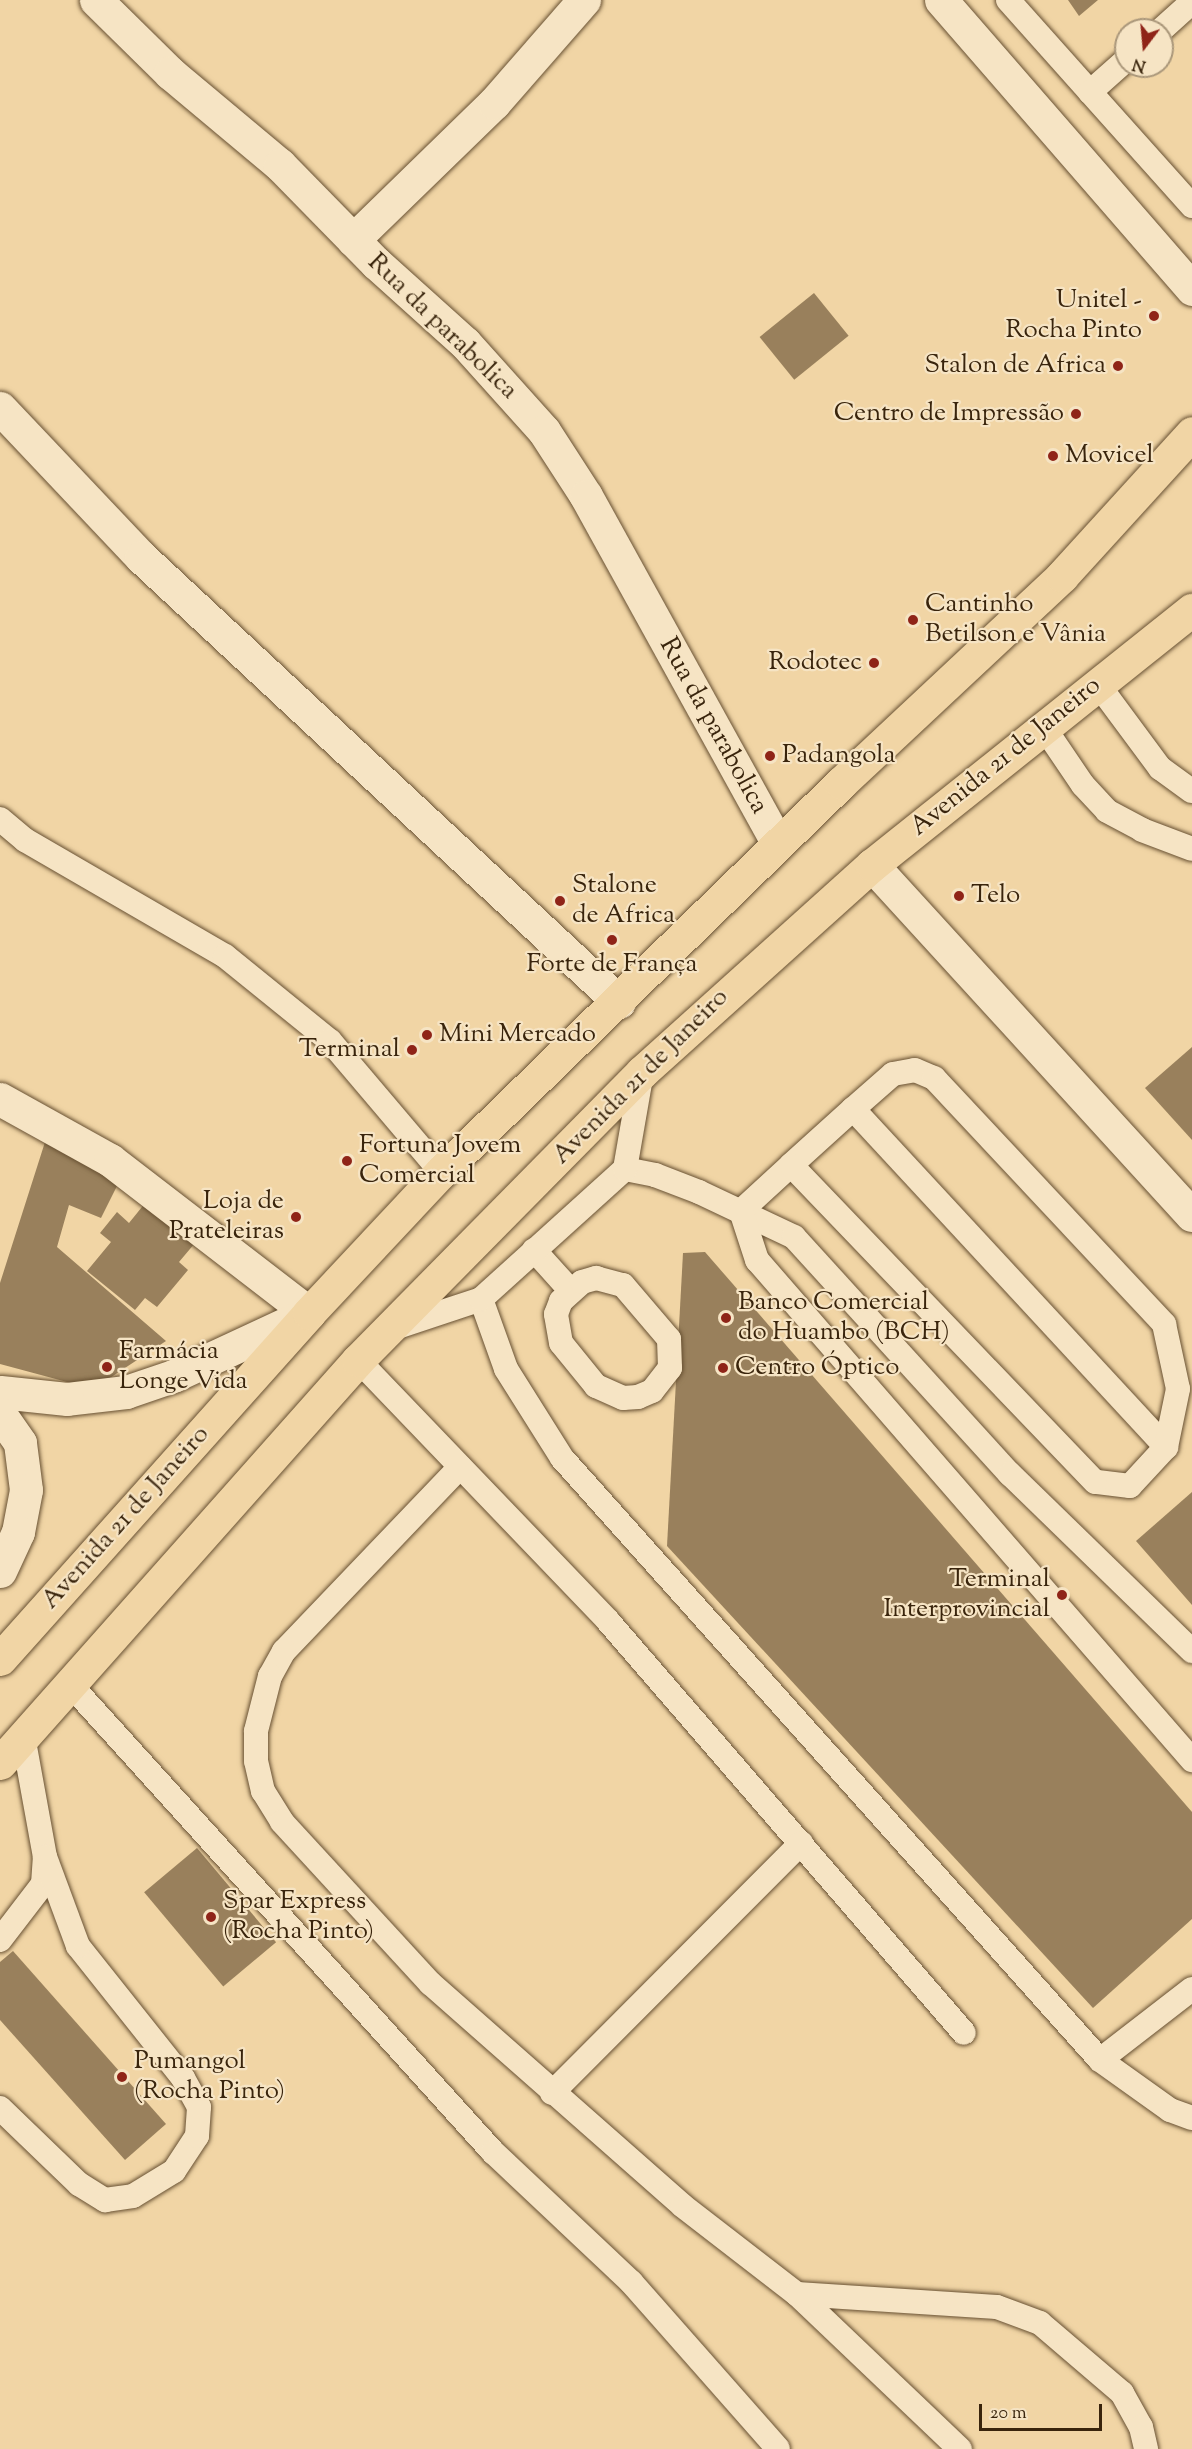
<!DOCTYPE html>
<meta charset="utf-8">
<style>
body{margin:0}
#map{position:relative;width:1192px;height:2449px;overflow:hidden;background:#f1d5a5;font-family:"Sorts Mill Goudy",serif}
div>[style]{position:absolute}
.building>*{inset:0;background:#99805c;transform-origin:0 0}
.roads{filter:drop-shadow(0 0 2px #675032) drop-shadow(0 0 2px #675032)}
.service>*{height:24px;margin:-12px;padding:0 12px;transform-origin:12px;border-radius:12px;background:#f6e4c4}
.minor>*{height:33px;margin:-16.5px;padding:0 16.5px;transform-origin:16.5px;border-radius:16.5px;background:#f6e4c4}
.primary>*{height:33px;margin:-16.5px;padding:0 16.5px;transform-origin:16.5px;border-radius:16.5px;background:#f1d5a5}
.dots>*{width:16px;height:16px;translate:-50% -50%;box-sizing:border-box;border:3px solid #f6e4c4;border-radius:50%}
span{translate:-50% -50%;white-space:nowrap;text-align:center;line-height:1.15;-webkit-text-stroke:4.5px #f6e4c4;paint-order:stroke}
.poi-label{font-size:26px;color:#39240c}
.right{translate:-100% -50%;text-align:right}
.left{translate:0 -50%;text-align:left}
.street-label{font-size:26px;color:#39240c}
.north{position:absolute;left:1114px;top:18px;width:60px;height:60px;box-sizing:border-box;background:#f6e4c4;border:2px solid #aa977a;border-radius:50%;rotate:196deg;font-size:16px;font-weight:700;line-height:24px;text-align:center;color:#39240c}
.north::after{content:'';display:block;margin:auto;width:21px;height:27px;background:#8f2418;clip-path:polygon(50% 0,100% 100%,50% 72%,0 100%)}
.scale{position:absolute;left:979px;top:2404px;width:123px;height:27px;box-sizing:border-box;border:3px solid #39240c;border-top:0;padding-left:8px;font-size:18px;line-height:21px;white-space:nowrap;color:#39240c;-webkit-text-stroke:4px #f6e4c4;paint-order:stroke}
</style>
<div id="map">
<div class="building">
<div style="clip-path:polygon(1068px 0,1098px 0,1079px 16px)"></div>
<div style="left:814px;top:293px;width:55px;height:70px;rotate:51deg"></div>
<div style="clip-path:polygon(1192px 1047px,1192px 1140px,1145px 1088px)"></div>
<div style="clip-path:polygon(45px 1142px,119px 1182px,101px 1218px,69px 1205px,57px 1247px,166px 1341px,93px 1389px,0 1364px,0 1283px)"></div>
<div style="clip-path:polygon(146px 1202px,195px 1243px,179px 1262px,188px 1270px,157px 1307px,145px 1298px,135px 1310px,87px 1271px,111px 1242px,100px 1233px,117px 1212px,129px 1223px)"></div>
<div style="clip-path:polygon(705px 1252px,1192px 1812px,1192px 1919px,1093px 2008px,667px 1546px,683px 1253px)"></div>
<div style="clip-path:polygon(1192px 1492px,1192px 1605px,1136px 1541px)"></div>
<div style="left:197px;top:1848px;width:123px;height:69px;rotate:50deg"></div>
<div style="clip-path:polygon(13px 1951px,166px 2124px,125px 2160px,0 2020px,0 1962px)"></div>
</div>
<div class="roads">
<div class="service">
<div style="left:1008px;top:0;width:123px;rotate:48.3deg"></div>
<div style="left:1090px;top:92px;width:48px;rotate:-41.6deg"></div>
<div style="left:1161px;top:30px;width:42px;rotate:-42.1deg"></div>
<div style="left:1090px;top:92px;width:153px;rotate:48.2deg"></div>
<div style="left:1097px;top:683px;width:106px;rotate:53.5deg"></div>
<div style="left:1160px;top:768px;width:39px;rotate:36deg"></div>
<div style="left:1043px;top:726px;width:71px;rotate:55.9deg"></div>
<div style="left:1083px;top:785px;width:35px;rotate:47deg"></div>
<div style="left:1107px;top:811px;width:40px;rotate:28deg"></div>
<div style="left:1142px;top:830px;width:53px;rotate:20.8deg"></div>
<div style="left:0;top:819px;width:33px;rotate:40deg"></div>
<div style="left:25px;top:840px;width:231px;rotate:30.1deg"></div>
<div style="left:225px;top:956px;width:135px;rotate:39deg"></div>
<div style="left:330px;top:1041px;width:172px;rotate:49.7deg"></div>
<div style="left:853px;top:1109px;width:461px;rotate:47.2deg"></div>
<div style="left:625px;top:1169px;width:31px;rotate:11deg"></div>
<div style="left:655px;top:1175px;width:47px;rotate:21.1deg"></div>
<div style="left:699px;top:1192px;width:105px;rotate:25.3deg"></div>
<div style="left:794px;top:1237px;width:321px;rotate:47.7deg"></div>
<div style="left:1010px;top:1474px;width:254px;rotate:44.2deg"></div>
<div style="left:741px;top:1211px;width:68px;rotate:-42.6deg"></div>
<div style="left:791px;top:1165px;width:84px;rotate:-42.1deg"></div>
<div style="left:853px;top:1109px;width:53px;rotate:-41.2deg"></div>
<div style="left:893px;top:1074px;width:22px;rotate:-10deg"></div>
<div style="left:915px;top:1070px;width:21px;rotate:23deg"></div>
<div style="left:934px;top:1078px;width:337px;rotate:46.9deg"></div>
<div style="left:1164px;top:1324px;width:66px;rotate:77.8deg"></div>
<div style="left:1178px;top:1389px;width:59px;rotate:101.7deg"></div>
<div style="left:1166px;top:1447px;width:53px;rotate:132.7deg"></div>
<div style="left:1130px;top:1486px;width:35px;rotate:-173deg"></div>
<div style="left:1095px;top:1482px;width:439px;rotate:-133.8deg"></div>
<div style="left:741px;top:1211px;width:52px;rotate:71.9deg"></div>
<div style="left:757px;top:1260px;width:663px;rotate:48.98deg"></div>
<div style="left:534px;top:1250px;width:54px;rotate:48deg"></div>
<div style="left:596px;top:1278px;width:28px;rotate:15deg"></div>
<div style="left:623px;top:1285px;width:71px;rotate:49.6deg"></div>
<div style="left:669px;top:1339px;width:29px;rotate:88deg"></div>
<div style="left:670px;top:1368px;width:29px;rotate:128deg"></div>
<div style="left:652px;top:1391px;width:15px;rotate:157deg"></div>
<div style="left:638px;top:1397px;width:15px;rotate:176deg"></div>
<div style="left:623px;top:1398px;width:30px;rotate:-156deg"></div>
<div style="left:596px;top:1386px;width:55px;rotate:-129.1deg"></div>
<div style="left:561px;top:1343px;width:29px;rotate:-100deg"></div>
<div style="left:556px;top:1314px;width:14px;rotate:-69deg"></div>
<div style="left:561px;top:1301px;width:28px;rotate:-42deg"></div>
<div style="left:582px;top:1282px;width:15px;rotate:-16deg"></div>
<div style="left:481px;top:1299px;width:74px;rotate:70.3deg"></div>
<div style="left:506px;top:1369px;width:105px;rotate:57.8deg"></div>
<div style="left:562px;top:1458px;width:807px;rotate:48.21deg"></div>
<div style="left:1100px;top:2060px;width:86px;rotate:35.5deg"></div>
<div style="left:1170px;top:2110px;width:23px;rotate:20deg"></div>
<div style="left:391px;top:1329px;width:95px;rotate:-18.4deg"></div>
<div style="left:481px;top:1299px;width:194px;rotate:-42.1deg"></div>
<div style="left:625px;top:1169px;width:98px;rotate:-80.1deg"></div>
<div style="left:358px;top:1360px;width:361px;rotate:46.2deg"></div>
<div style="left:608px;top:1621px;width:544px;rotate:49.17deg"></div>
<div style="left:460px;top:1467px;width:255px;rotate:133.7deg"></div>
<div style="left:284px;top:1651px;width:29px;rotate:119deg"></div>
<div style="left:270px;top:1676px;width:57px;rotate:104.3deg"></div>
<div style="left:256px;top:1731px;width:30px;rotate:90deg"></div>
<div style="left:256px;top:1761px;width:31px;rotate:77deg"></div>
<div style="left:263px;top:1791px;width:36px;rotate:58deg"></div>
<div style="left:282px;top:1822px;width:219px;rotate:47.4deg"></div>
<div style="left:430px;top:1983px;width:337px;rotate:41.4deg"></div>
<div style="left:683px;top:2206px;width:144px;rotate:37.7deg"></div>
<div style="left:797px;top:2294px;width:225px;rotate:43.6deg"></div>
<div style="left:68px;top:1682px;width:634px;rotate:47.88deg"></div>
<div style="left:493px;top:2152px;width:190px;rotate:43.3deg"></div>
<div style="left:631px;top:2282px;width:222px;rotate:48.6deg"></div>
<div style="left:0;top:1940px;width:71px;rotate:-52.5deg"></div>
<div style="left:43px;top:1884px;width:27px;rotate:-86deg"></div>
<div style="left:45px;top:1857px;width:123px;rotate:-100.3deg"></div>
<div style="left:1100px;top:2060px;width:116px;rotate:-37.7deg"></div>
<div style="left:552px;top:2093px;width:353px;rotate:-45.1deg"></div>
<div style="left:0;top:2108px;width:110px;rotate:43.9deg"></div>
<div style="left:79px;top:2184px;width:31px;rotate:32deg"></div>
<div style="left:105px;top:2200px;width:28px;rotate:-8deg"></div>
<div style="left:133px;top:2196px;width:48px;rotate:-31.4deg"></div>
<div style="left:174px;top:2171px;width:42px;rotate:-56.7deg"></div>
<div style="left:197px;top:2136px;width:29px;rotate:-86deg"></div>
<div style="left:199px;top:2107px;width:33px;rotate:-119deg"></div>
<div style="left:183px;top:2078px;width:169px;rotate:-128.5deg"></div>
<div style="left:78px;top:1946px;width:95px;rotate:-110.3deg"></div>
<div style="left:797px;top:2294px;width:200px;rotate:3.7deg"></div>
<div style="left:997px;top:2307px;width:46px;rotate:20.4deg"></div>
<div style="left:1040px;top:2323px;width:108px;rotate:40.5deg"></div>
<div style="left:1122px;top:2393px;width:39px;rotate:61deg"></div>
<div style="left:1141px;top:2427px;width:23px;rotate:77deg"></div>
</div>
<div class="minor">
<div style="left:96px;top:0;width:104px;rotate:44.6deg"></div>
<div style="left:170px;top:73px;width:143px;rotate:39.9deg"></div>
<div style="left:280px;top:165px;width:137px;rotate:45.6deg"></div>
<div style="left:376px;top:263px;width:120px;rotate:42deg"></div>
<div style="left:465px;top:343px;width:118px;rotate:48.1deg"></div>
<div style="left:544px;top:431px;width:77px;rotate:57.1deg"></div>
<div style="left:586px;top:496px;width:397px;rotate:61.1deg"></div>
<div style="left:941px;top:0;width:383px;rotate:49deg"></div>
<div style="left:353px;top:240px;width:197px;rotate:-44.2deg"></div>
<div style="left:494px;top:103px;width:137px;rotate:-48.9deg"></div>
<div style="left:0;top:408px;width:205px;rotate:46.6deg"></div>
<div style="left:141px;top:557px;width:653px;rotate:42.95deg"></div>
<div style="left:872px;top:865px;width:474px;rotate:47.6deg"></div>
<div style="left:0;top:1099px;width:126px;rotate:29deg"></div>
<div style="left:110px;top:1160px;width:251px;rotate:37.6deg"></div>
<div style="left:309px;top:1313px;width:150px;rotate:155.1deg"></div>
<div style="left:173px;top:1376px;width:50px;rotate:161.2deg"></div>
<div style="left:126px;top:1392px;width:59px;rotate:173.2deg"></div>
<div style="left:67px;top:1399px;width:67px;rotate:-174deg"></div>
<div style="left:0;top:1414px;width:35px;rotate:55deg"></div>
<div style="left:20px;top:1443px;width:47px;rotate:82.7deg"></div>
<div style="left:26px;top:1490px;width:43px;rotate:100.8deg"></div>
<div style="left:18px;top:1532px;width:43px;rotate:114.8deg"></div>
</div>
<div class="primary">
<div style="left:0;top:1659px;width:464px;rotate:-48.2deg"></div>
<div style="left:309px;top:1313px;width:193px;rotate:-46.9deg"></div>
<div style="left:441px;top:1172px;width:558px;rotate:-44.2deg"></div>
<div style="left:841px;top:783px;width:303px;rotate:-43.1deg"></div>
<div style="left:1062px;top:576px;width:193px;rotate:-47.7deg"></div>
<div style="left:0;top:1763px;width:539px;rotate:-48.38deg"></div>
<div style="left:358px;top:1360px;width:404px;rotate:-45.4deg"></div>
<div style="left:642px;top:1072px;width:309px;rotate:-42deg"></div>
<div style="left:872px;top:865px;width:409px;rotate:-38.6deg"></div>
</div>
</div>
<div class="dots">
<div style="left:1154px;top:316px;background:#8f2418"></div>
<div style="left:1118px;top:366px;background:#8f2418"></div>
<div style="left:1076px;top:414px;background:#8f2418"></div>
<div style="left:1053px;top:456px;background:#8f2418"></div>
<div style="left:913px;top:620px;background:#8f2418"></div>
<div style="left:874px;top:663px;background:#8f2418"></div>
<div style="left:770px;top:756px;background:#8f2418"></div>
<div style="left:959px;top:896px;background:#8f2418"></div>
<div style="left:560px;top:901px;background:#8f2418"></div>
<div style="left:612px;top:940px;background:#8f2418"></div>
<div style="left:427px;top:1035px;background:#8f2418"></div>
<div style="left:412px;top:1050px;background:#8f2418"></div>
<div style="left:347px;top:1161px;background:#8f2418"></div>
<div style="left:296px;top:1217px;background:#8f2418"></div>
<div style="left:726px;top:1318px;background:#8f2418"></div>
<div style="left:107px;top:1367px;background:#8f2418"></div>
<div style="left:723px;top:1368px;background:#8f2418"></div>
<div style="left:1062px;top:1595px;background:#8f2418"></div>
<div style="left:211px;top:1917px;background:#8f2418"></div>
<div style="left:122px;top:2077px;background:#8f2418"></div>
</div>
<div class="poi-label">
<span class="right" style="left:1142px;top:316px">Unitel -<br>Rocha Pinto</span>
<span class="right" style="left:1106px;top:366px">Stalon de Africa</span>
<span class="right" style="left:1064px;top:414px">Centro de Impressão</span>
<span class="left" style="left:1065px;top:456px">Movicel</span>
<span class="left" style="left:925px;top:620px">Cantinho<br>Betilson e Vânia</span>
<span class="right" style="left:862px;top:663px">Rodotec</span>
<span class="left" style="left:782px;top:756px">Padangola</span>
<span class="left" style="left:572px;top:901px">Stalone<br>de Africa</span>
<span class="left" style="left:971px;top:896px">Telo</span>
<span style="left:612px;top:965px">Forte de França</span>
<span class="left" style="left:439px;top:1035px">Mini Mercado</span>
<span class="right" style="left:400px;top:1050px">Terminal</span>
<span class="left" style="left:359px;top:1161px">Fortuna Jovem<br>Comercial</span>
<span class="right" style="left:284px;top:1217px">Loja de<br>Prateleiras</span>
<span class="left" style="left:738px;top:1318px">Banco Comercial<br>do Huambo (BCH)</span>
<span class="left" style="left:119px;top:1367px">Farmácia<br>Longe Vida</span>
<span class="left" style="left:735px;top:1368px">Centro Óptico</span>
<span class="right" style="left:1050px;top:1595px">Terminal<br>Interprovincial</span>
<span class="left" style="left:223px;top:1917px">Spar Express<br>(Rocha Pinto)</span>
<span class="left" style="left:134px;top:2077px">Pumangol<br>(Rocha Pinto)</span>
</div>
<div class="street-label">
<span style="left:442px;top:327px;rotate:44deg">Rua da parabolica</span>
<span style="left:713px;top:726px;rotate:61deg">Rua da parabolica</span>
<span style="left:1006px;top:757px;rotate:-39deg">Avenida 21 de Janeiro</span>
<span style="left:641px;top:1077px;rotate:-45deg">Avenida 21 de Janeiro</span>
<span style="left:126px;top:1518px;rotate:-48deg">Avenida 21 de Janeiro</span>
</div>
<div class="north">N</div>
<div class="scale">20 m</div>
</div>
